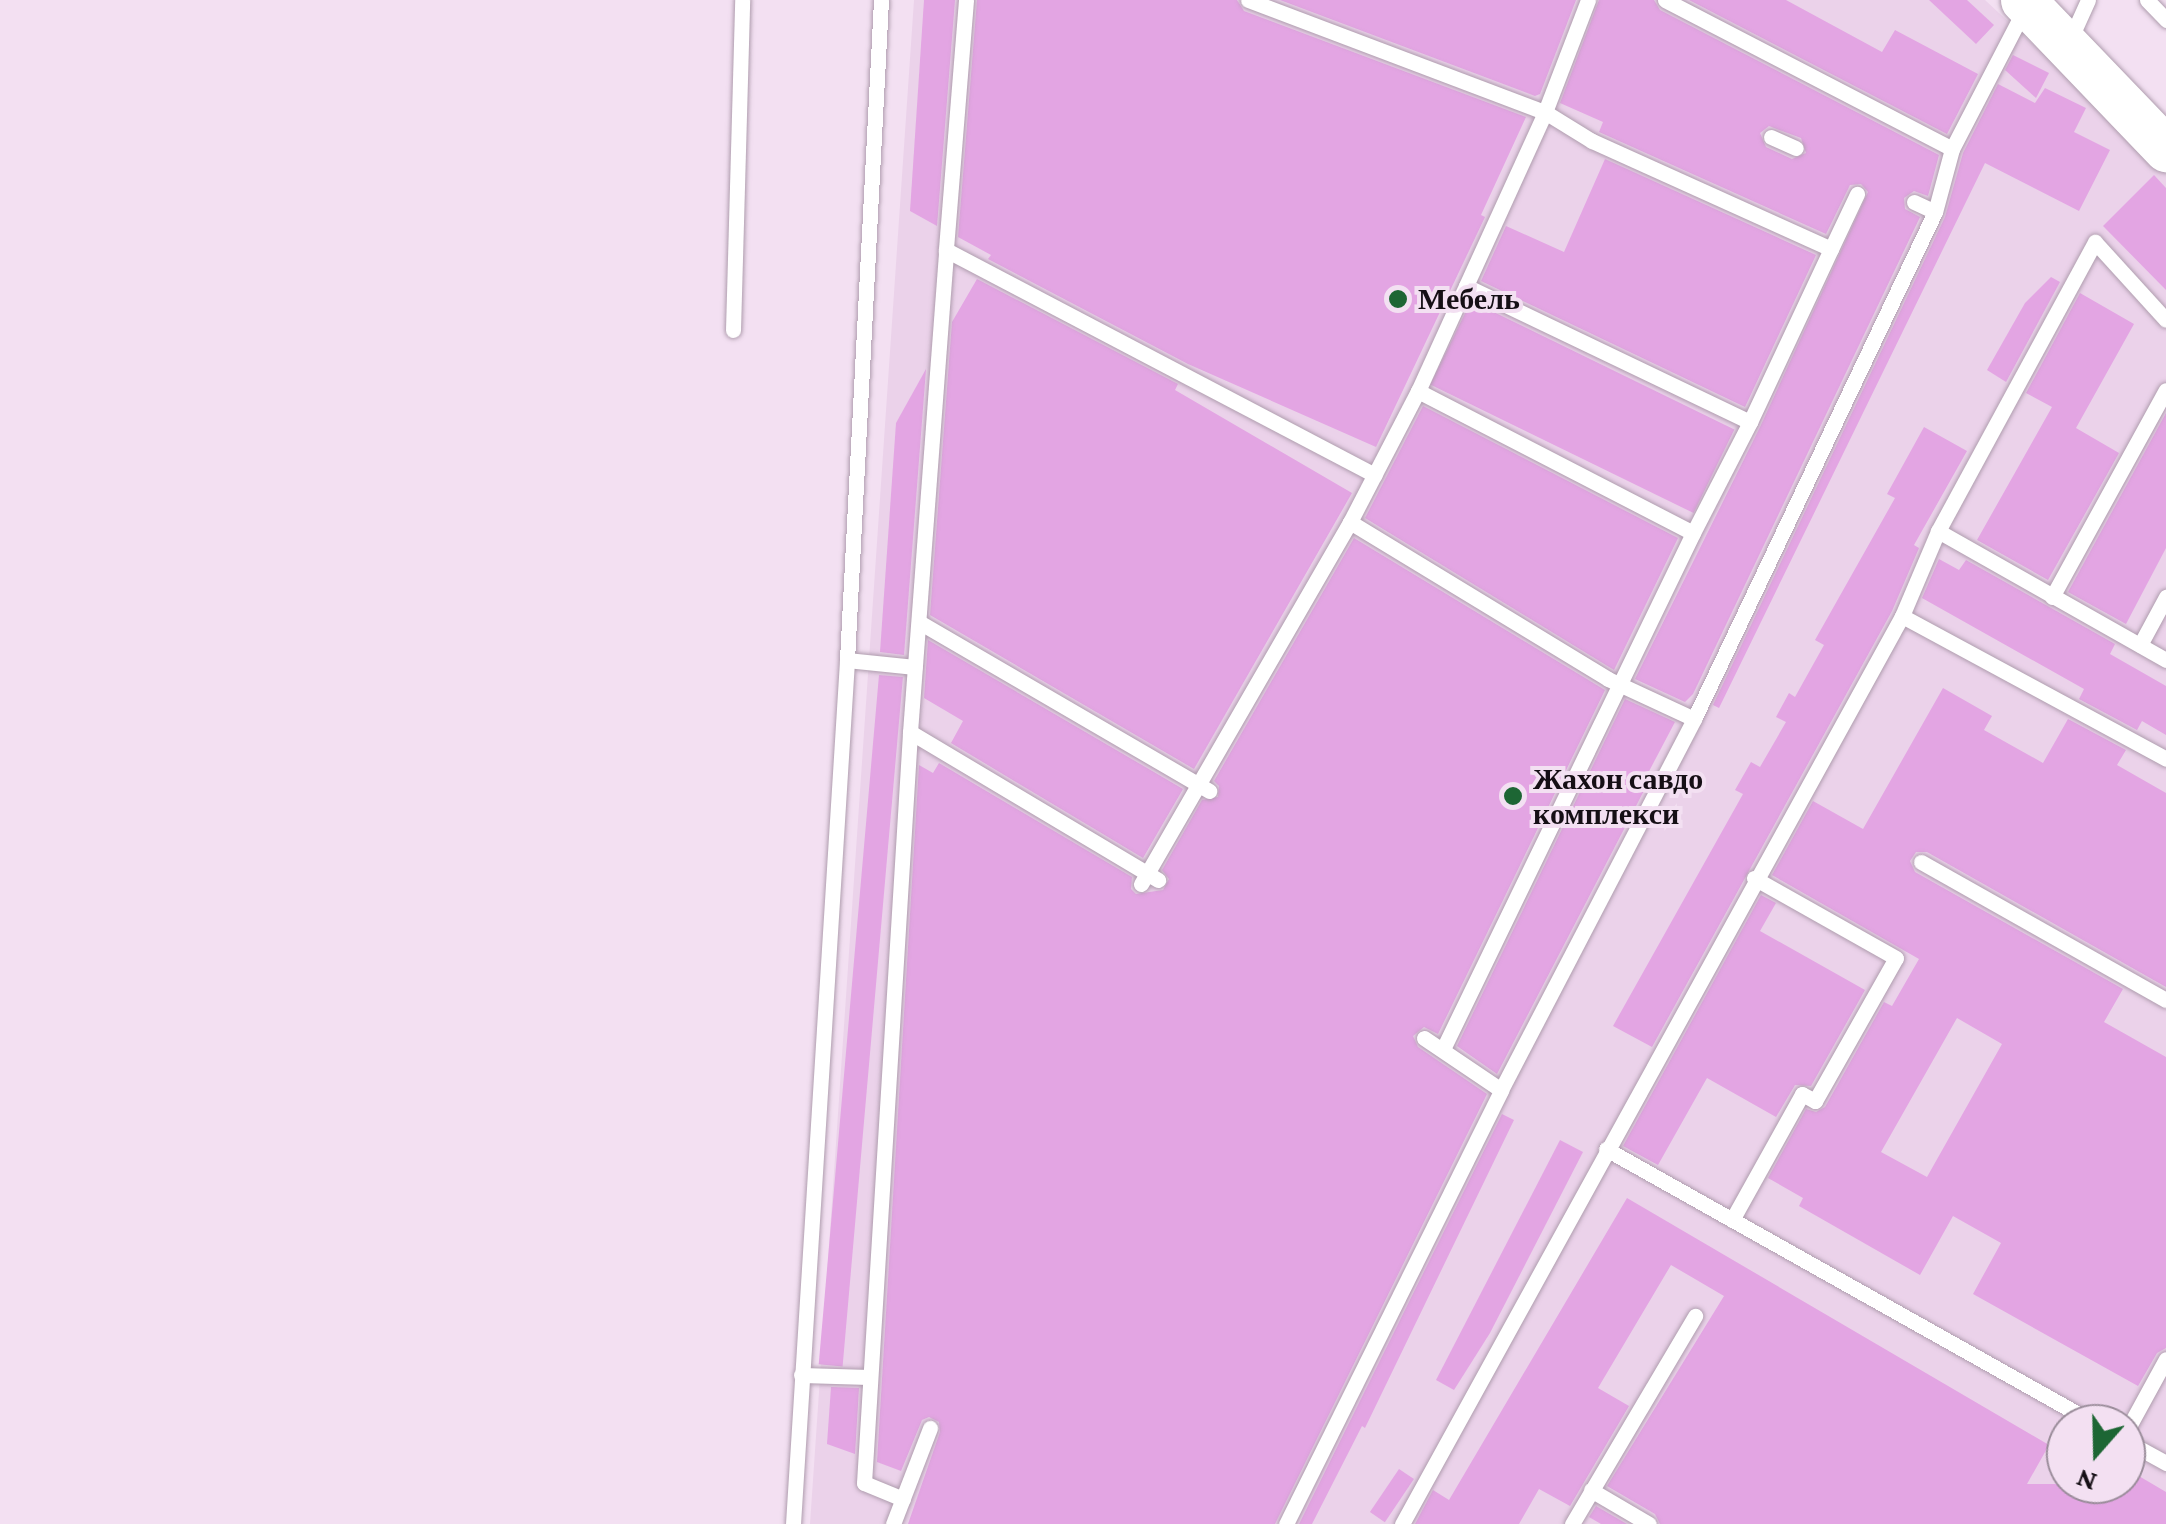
<!DOCTYPE html>
<meta charset="utf-8">
<style>
body{margin:0}
#map{position:relative;width:2166px;height:1524px;overflow:hidden;background:#f3e0f2;font-family:"Crimson Pro",serif}
div>[style]{position:absolute}
.built>*{inset:0;background:#ebd2ea}
.building>*{inset:0;background:#e3a5e3;transform-origin:0 0}
.roads{filter:drop-shadow(0 0 2px #af9dae) drop-shadow(0 0 2px #af9dae)}
.lane>*{height:15px;margin:-7.5px;padding:0 7.5px;transform-origin:7.5px;border-radius:7.5px;background:#fff}
.secondary>*{height:45px;margin:-22.5px;padding:0 22.5px;transform-origin:22.5px;border-radius:22.5px;background:#fff}
.dots>*{width:28px;height:28px;translate:-50% -50%;box-sizing:border-box;border:5px solid #f3e0f2;border-radius:50%}
span{translate:-50% -50%;white-space:nowrap;text-align:center;line-height:1.15;-webkit-text-stroke:8px #f3e0f2;paint-order:stroke}
.poi-label{font-size:30px;color:#150f15;font-weight:700}
.left{translate:0 -50%;text-align:left}
.north{position:absolute;left:2046px;top:1404px;width:100px;height:100px;box-sizing:border-box;background:#f3e0f2;border:2px solid #9a8c9a;border-radius:50%;rotate:200deg;font-size:28px;font-weight:700;line-height:40px;text-align:center;color:#150f15}
.north::after{content:'';display:block;margin:auto;width:35px;height:45px;background:#1d6634;clip-path:polygon(50% 0,100% 100%,50% 72%,0 100%)}
</style>
<div id="map">
<div class="built">
<div style="clip-path:polygon(evenodd,914px 0,1985px 0,2166px 168px,2166px 1524px,810px 1524px,914px 0,2066px 1424px,2126px 1424px,2126px 1484px,2066px 1484px,2066px 1424px)"></div>
</div>
<div class="building">
<div style="clip-path:polygon(924px 0,955px 0,937px 226px,910px 211px)"></div>
<div style="clip-path:polygon(977px 0,1237px 0,1244px 11px,1526px 117px,1481px 215px,1485px 217px,1376px 447px,1188px 364px,988px 259px,991px 255px,958px 237px)"></div>
<div style="clip-path:polygon(1280px 0,1576px 0,1540px 94px,1535px 96px)"></div>
<div style="clip-path:polygon(evenodd,1599px 0,1654px 0,1660px 10px,1939px 155px,1928px 196px,1914px 191px,1904px 198px,1905px 209px,1920px 217px,1693px 694px,1685px 702px,1635px 679px,1760px 427px,1868px 192px,1861px 184px,1850px 185px,1826px 234px,1599px 132px,1603px 122px,1560px 103px,1599px 0,1769px 126px,1801px 138px,1806px 153px,1792px 159px,1766px 147px,1760px 133px,1769px 126px)"></div>
<div style="clip-path:polygon(1689px 0,1786px 0,1882px 52px,1895px 30px,1978px 74px,1947px 134px)"></div>
<div style="clip-path:polygon(1929px 0,1967px 0,1994px 25px,1976px 44px)"></div>
<div style="clip-path:polygon(2013px 55px,2049px 73px,2036px 98px,2005px 70px)"></div>
<div style="clip-path:polygon(1998px 84px,2035px 103px,2045px 88px,2086px 108px,2074px 132px,2110px 150px,2079px 211px,1985px 163px,1719px 708px,1713px 705px,1945px 217px,1963px 153px)"></div>
<div style="clip-path:polygon(1605px 159px,1816px 255px,1745px 407px,1481px 281px,1506px 226px,1564px 252px)"></div>
<div style="clip-path:polygon(2154px 175px,2166px 188px,2166px 290px,2103px 226px)"></div>
<div style="clip-path:polygon(2051px 277px,2060px 282px,2006px 382px,1987px 370px,2025px 303px)"></div>
<div style="clip-path:polygon(977px 279px,1178px 384px,1175px 390px,1352px 493px,1194px 769px,930px 615px,952px 322px)"></div>
<div style="clip-path:polygon(2080px 293px,2134px 324px,2076px 428px,2119px 453px,2048px 580px,1977px 540px,2052px 407px,2026px 393px)"></div>
<div style="left:1471px;top:301px;width:293px;height:93px;rotate:26deg"></div>
<div style="clip-path:polygon(926px 369px,904px 655px,880px 652px,896px 423px)"></div>
<div style="clip-path:polygon(1423px 406px,1678px 538px,1614px 670px,1365px 518px)"></div>
<div style="clip-path:polygon(2166px 413px,2166px 548px,2126px 624px,2068px 592px)"></div>
<div style="clip-path:polygon(1924px 427px,1967px 451px,1914px 545px,1919px 548px,1892px 611px,1652px 1047px,1613px 1026px,1743px 794px,1735px 790px,1751px 762px,1760px 767px,1786px 722px,1776px 717px,1789px 693px,1795px 697px,1824px 645px,1815px 640px,1895px 498px,1887px 494px)"></div>
<div style="clip-path:polygon(1354px 538px,1605px 690px,1438px 1034px,1424px 1027px,1413px 1036px,1418px 1047px,1487px 1094px,1275px 1524px,908px 1524px,940px 1432px,939px 1422px,929px 1417px,922px 1420px,901px 1471px,877px 1462px,919px 765px,933px 773px,939px 763px,1132px 877px,1131px 889px,1136px 894px,1163px 890px,1169px 879px,1162px 870px,1202px 800px,1218px 797px,1219px 786px,1214px 781px)"></div>
<div style="clip-path:polygon(1939px 559px,1959px 570px,1966px 560px,2115px 644px,2110px 654px,2166px 686px,2166px 735px,2142px 721px,2137px 730px,2079px 699px,2084px 689px,1922px 598px)"></div>
<div style="clip-path:polygon(928px 640px,1183px 789px,1143px 858px,951px 743px,963px 721px,924px 698px)"></div>
<div style="left:879px;top:675px;width:24px;height:692px;rotate:5deg"></div>
<div style="clip-path:polygon(evenodd,1943px 688px,1992px 716px,1984px 730px,2043px 763px,2068px 719px,2126px 750px,2117px 765px,2166px 793px,2166px 987px,1927px 852px,1916px 852px,1910px 861px,1915px 872px,2123px 989px,2104px 1022px,2166px 1057px,2166px 1348px,2157px 1353px,2138px 1386px,1973px 1294px,2001px 1243px,1953px 1216px,1920px 1275px,1799px 1206px,1803px 1198px,1768px 1178px,1806px 1109px,1816px 1112px,1825px 1107px,1884px 1002px,1892px 1006px,1919px 959px,1772px 875px,1813px 801px,1863px 829px,1943px 688px,1957px 1018px,2002px 1044px,1927px 1177px,1881px 1152px,1957px 1018px)"></div>
<div style="clip-path:polygon(1625px 699px,1675px 722px,1646px 777px,1650px 779px,1497px 1074px,1457px 1046px)"></div>
<div style="clip-path:polygon(1761px 895px,1776px 903px,1760px 931px,1865px 990px,1811px 1086px,1795px 1085px,1776px 1117px,1707px 1078px,1658px 1165px,1623px 1146px)"></div>
<div style="clip-path:polygon(1502px 1114px,1514px 1120px,1365px 1428px,1362px 1426px,1312px 1524px,1299px 1524px)"></div>
<div style="clip-path:polygon(1560px 1140px,1583px 1152px,1490px 1333px,1454px 1390px,1436px 1380px)"></div>
<div style="clip-path:polygon(1627px 1198px,2049px 1445px,2027px 1484px,2082px 1484px,2087px 1499px,2098px 1503px,2109px 1499px,2118px 1484px,2126px 1484px,2127px 1469px,2166px 1492px,2166px 1524px,1660px 1524px,1655px 1514px,1607px 1486px,1724px 1296px,1671px 1265px,1598px 1388px,1629px 1406px,1570px 1506px,1539px 1489px,1519px 1524px,1415px 1524px,1433px 1490px,1449px 1500px)"></div>
<div style="clip-path:polygon(831px 1387px,859px 1388px,855px 1454px,827px 1444px)"></div>
<div style="left:1399px;top:1469px;width:18px;height:52px;rotate:34deg"></div>
<div style="clip-path:polygon(1596px 1506px,1627px 1524px,1601px 1524px,1589px 1517px)"></div>
</div>
<div class="roads">
<div class="lane">
<div style="left:966px;top:0;width:251px;rotate:94.6deg"></div>
<div style="left:946px;top:250px;width:484px;rotate:27.7deg"></div>
<div style="left:1248px;top:0;width:317px;rotate:20.7deg"></div>
<div style="left:1545px;top:112px;width:55px;rotate:31.7deg"></div>
<div style="left:1592px;top:141px;width:262px;rotate:24.3deg"></div>
<div style="left:1831px;top:249px;width:191px;rotate:115.1deg"></div>
<div style="left:1750px;top:422px;width:315px;rotate:-154.4deg"></div>
<div style="left:1665px;top:0;width:323px;rotate:27.4deg"></div>
<div style="left:2147px;top:0;width:28px;rotate:46deg"></div>
<div style="left:2069px;top:42px;width:46px;rotate:-65.7deg"></div>
<div style="left:1771px;top:137px;width:27px;rotate:24deg"></div>
<div style="left:1914px;top:202px;width:23px;rotate:25deg"></div>
<div style="left:1831px;top:249px;width:61px;rotate:-64.7deg"></div>
<div style="left:733px;top:330px;width:330px;rotate:-88.4deg"></div>
<div style="left:1418px;top:391px;width:309px;rotate:27.3deg"></div>
<div style="left:1693px;top:533px;width:573px;rotate:115.85deg"></div>
<div style="left:1350px;top:522px;width:302px;rotate:31.3deg"></div>
<div style="left:1608px;top:679px;width:95px;rotate:24.9deg"></div>
<div style="left:1938px;top:531px;width:262px;rotate:29.5deg"></div>
<div style="left:1693px;top:533px;width:125px;rotate:-62.8deg"></div>
<div style="left:2052px;top:597px;width:236px;rotate:-61.2deg"></div>
<div style="left:1902px;top:616px;width:300px;rotate:28.4deg"></div>
<div style="left:919px;top:622px;width:336px;rotate:30.2deg"></div>
<div style="left:2140px;top:645px;width:55px;rotate:-61.6deg"></div>
<div style="left:847px;top:660px;width:68px;rotate:5.9deg"></div>
<div style="left:910px;top:732px;width:289px;rotate:30.8deg"></div>
<div style="left:1921px;top:862px;width:281px;rotate:29.4deg"></div>
<div style="left:1141px;top:884px;width:418px;rotate:-60deg"></div>
<div style="left:1350px;top:522px;width:148px;rotate:-62.6deg"></div>
<div style="left:1418px;top:391px;width:307px;rotate:-65.5deg"></div>
<div style="left:1545px;top:112px;width:120px;rotate:-69deg"></div>
<div style="left:1424px;top:1038px;width:93px;rotate:34deg"></div>
<div style="left:1606px;top:1149px;width:562px;rotate:29.3deg"></div>
<div style="left:1732px;top:1220px;width:144px;rotate:-60.9deg"></div>
<div style="left:1802px;top:1094px;width:15px;rotate:28deg"></div>
<div style="left:1815px;top:1101px;width:164px;rotate:-60.5deg"></div>
<div style="left:1896px;top:958px;width:163px;rotate:-150.6deg"></div>
<div style="left:801px;top:1375px;width:69px;rotate:1.7deg"></div>
<div style="left:2126px;top:1432px;width:83px;rotate:-61.3deg"></div>
<div style="left:2126px;top:1441px;width:46px;rotate:28.8deg"></div>
<div style="left:1591px;top:1490px;width:67px;rotate:30.4deg"></div>
<div style="left:2096px;top:1492px;width:9px;rotate:-63deg"></div>
<div style="left:903px;top:1499px;width:42px;rotate:-157.7deg"></div>
<div style="left:864px;top:1483px;width:752px;rotate:-86.49deg"></div>
<div style="left:910px;top:732px;width:483px;rotate:-85.7deg"></div>
<div style="left:793px;top:1524px;width:866px;rotate:-86.42deg"></div>
<div style="left:847px;top:660px;width:661px;rotate:-87.05deg"></div>
<div style="left:893px;top:1524px;width:103px;rotate:-68.9deg"></div>
<div style="left:1286px;top:1524px;width:484px;rotate:-63.6deg"></div>
<div style="left:1501px;top:1090px;width:418px;rotate:-62.5deg"></div>
<div style="left:1694px;top:719px;width:561px;rotate:-64.58deg"></div>
<div style="left:1935px;top:212px;width:65px;rotate:-74.9deg"></div>
<div style="left:1952px;top:149px;width:157px;rotate:-62.6deg"></div>
<div style="left:1402px;top:1524px;width:1037px;rotate:-61.16deg"></div>
<div style="left:1902px;top:616px;width:92px;rotate:-67deg"></div>
<div style="left:1938px;top:531px;width:329px;rotate:-61.5deg"></div>
<div style="left:2095px;top:242px;width:105px;rotate:47.7deg"></div>
<div style="left:1572px;top:1524px;width:242px;rotate:-59.4deg"></div>
</div>
<div class="secondary">
<div style="left:2023px;top:0;width:207px;rotate:46.2deg"></div>
</div>
</div>
<div class="dots">
<div style="left:1398px;top:299px;background:#1d6634"></div>
<div style="left:1513px;top:796px;background:#1d6634"></div>
</div>
<div class="poi-label">
<span class="left" style="left:1418px;top:299px">Мебель</span>
<span class="left" style="left:1533px;top:796px">Жахон савдо<br>комплекси</span>
</div>
<div class="north">N</div>
</div>
